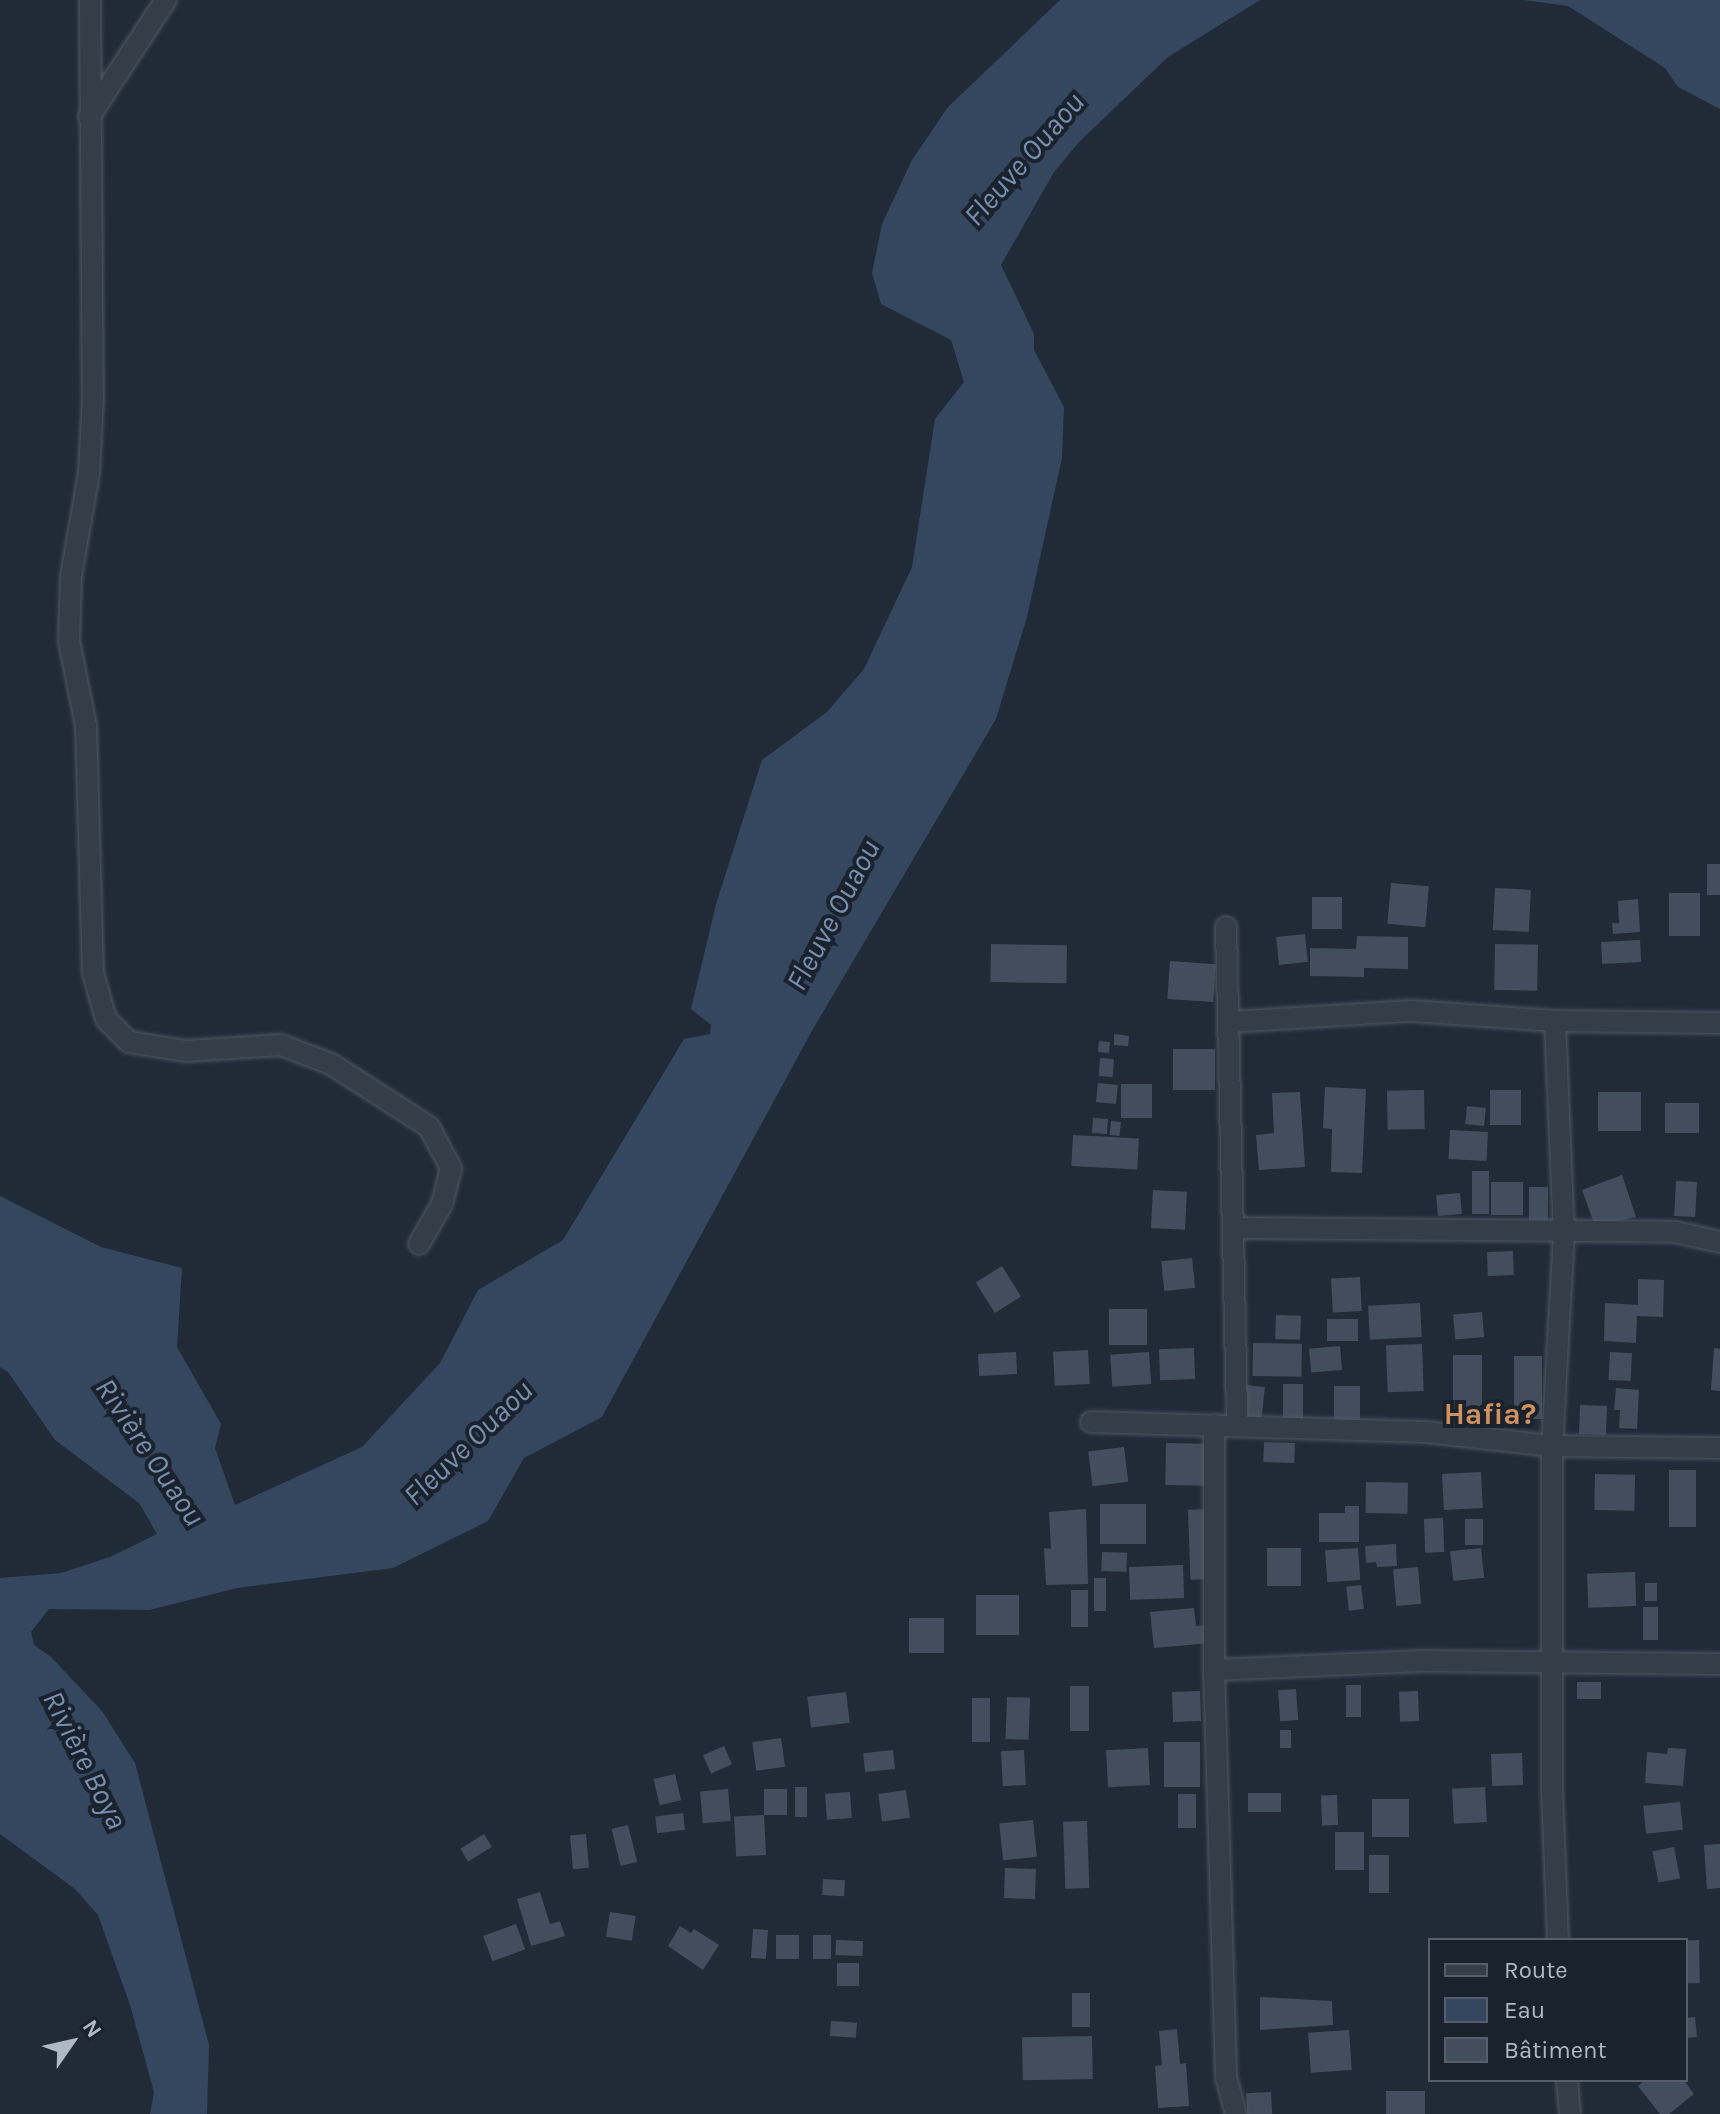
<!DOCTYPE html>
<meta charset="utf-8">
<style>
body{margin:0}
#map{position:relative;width:1720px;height:2114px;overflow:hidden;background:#212b38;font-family:Karla,sans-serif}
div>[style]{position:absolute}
.water>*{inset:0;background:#35465f}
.building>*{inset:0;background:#424e5d;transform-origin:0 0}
.roads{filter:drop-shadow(0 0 2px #505863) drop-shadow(0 0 2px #505863)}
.minor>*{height:20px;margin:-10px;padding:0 10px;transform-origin:10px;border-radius:10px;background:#353d49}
span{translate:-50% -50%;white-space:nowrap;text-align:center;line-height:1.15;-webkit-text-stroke:8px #1a222d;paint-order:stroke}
.water-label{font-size:30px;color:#788ead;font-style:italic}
.neighbourhood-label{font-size:30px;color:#d1905f;font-weight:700}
.legend{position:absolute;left:1428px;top:1938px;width:260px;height:144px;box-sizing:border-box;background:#1a222d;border:2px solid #565e6a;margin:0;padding:10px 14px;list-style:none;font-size:24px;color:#b0b8c5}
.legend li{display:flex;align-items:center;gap:16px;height:40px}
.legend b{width:40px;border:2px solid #565e6a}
.north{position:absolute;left:32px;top:2002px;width:80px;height:80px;-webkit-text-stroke:6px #1a222d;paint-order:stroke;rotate:56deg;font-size:22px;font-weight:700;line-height:32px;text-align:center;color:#b0b8c5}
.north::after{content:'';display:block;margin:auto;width:28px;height:36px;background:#b0b8c5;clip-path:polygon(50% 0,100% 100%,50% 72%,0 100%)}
</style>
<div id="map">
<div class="water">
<div style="clip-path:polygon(1060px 0,1260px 0,1168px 57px,1079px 142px,1054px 172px,1001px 265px,1034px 334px,1034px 350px,1064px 407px,1062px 458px,1027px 617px,996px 719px,813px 1029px,602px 1417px,524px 1458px,488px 1521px,393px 1568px,237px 1588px,149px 1610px,49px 1609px,31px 1632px,34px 1645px,51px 1657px,102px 1711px,135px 1763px,209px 2045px,207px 2114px,150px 2114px,154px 2092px,130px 2005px,98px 1915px,75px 1889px,0 1834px,0 1578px,61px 1573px,110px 1557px,157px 1534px,139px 1503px,55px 1440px,8px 1372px,0 1367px,0 1196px,101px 1247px,182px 1268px,177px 1347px,221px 1424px,215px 1448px,235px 1505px,362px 1447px,440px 1363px,478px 1290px,563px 1240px,684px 1039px,710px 1034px,711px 1025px,691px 1009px,716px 904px,762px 760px,827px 712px,864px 669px,912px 567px,935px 419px,964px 382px,951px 340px,881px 304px,872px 273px,882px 224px,912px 160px,948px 107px)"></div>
<div style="clip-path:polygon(1524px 0,1720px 0,1720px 109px,1678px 87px,1665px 68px,1568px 6px)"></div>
</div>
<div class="building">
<div style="left:1720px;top:864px;width:31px;height:13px;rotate:90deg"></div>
<div style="left:1391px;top:883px;width:38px;height:41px;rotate:5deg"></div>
<div style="left:1495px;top:888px;width:36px;height:42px;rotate:3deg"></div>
<div style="left:1669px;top:893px;width:31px;height:43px"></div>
<div style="left:1312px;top:897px;width:30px;height:32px"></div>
<div style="clip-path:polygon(1638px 899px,1640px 932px,1613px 934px,1612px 923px,1619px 923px,1618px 901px)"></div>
<div style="left:1305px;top:934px;width:28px;height:29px;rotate:84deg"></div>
<div style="clip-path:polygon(1357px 936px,1408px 937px,1408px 969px,1364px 968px,1364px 977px,1310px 976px,1310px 948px,1356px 949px)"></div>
<div style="left:1640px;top:940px;width:22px;height:39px;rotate:87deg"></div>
<div style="left:991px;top:944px;width:76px;height:38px;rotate:1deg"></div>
<div style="left:1495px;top:944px;width:43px;height:46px;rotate:1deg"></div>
<div style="left:1170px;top:961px;width:46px;height:38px;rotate:4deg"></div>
<div style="clip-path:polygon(1114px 1034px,1129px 1036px,1128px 1046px,1114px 1045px)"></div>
<div style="left:1099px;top:1041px;width:11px;height:11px;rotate:5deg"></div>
<div style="left:1173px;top:1049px;width:42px;height:41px"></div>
<div style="left:1100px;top:1058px;width:14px;height:18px;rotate:4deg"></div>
<div style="left:1098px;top:1083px;width:20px;height:19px;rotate:6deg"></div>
<div style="left:1121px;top:1084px;width:31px;height:34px"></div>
<div style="clip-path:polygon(1325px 1087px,1366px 1089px,1362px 1173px,1331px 1172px,1332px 1129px,1323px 1128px)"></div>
<div style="left:1424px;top:1090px;width:39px;height:37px;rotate:89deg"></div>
<div style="left:1490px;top:1090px;width:31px;height:35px"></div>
<div style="clip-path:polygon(1300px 1092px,1305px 1167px,1259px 1170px,1256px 1135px,1274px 1133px,1272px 1093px)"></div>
<div style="left:1598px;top:1092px;width:43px;height:39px"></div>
<div style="left:1665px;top:1103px;width:34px;height:30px"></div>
<div style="left:1467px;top:1106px;width:19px;height:18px;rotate:6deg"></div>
<div style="left:1093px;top:1118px;width:15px;height:15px;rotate:4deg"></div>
<div style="left:1111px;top:1121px;width:10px;height:14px;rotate:6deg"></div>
<div style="left:1450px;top:1130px;width:38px;height:29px;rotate:3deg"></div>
<div style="left:1073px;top:1135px;width:66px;height:31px;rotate:3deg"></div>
<div style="left:1472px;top:1171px;width:17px;height:43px"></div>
<div style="clip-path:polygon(1622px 1175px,1636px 1217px,1595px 1226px,1582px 1190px)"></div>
<div style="left:1676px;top:1181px;width:21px;height:35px;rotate:3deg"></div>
<div style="left:1491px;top:1182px;width:32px;height:33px"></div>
<div style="left:1529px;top:1187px;width:19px;height:36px"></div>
<div style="left:1153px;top:1190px;width:34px;height:38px;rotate:3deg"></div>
<div style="left:1460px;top:1193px;width:21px;height:24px;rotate:85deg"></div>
<div style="left:1513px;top:1251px;width:24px;height:26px;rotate:88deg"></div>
<div style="left:1192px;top:1258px;width:30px;height:31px;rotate:84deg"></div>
<div style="left:1002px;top:1266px;width:36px;height:31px;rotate:58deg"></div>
<div style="left:1360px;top:1277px;width:34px;height:29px;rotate:87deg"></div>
<div style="clip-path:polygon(1638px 1279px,1664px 1280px,1663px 1317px,1637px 1316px,1636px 1343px,1604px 1341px,1605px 1303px,1638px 1305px)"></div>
<div style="left:1420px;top:1303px;width:34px;height:52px;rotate:87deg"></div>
<div style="left:1109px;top:1309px;width:38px;height:36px"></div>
<div style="left:1482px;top:1312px;width:25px;height:29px;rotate:85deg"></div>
<div style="left:1276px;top:1315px;width:25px;height:24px;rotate:2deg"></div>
<div style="left:1327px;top:1319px;width:31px;height:22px"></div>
<div style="left:1253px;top:1343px;width:49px;height:33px;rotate:1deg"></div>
<div style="left:1422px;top:1344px;width:47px;height:36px;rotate:88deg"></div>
<div style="left:1340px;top:1346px;width:24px;height:31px;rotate:85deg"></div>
<div style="left:1194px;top:1348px;width:31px;height:35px;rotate:88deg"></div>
<div style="clip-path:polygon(1714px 1348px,1720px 1349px,1720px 1391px,1711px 1390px)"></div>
<div style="left:1088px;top:1350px;width:34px;height:35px;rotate:87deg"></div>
<div style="left:1016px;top:1352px;width:22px;height:38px;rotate:87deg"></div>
<div style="left:1149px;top:1352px;width:32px;height:39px;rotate:86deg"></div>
<div style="left:1610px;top:1352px;width:22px;height:28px;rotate:3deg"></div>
<div style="left:1453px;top:1355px;width:29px;height:64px"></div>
<div style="left:1514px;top:1356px;width:28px;height:63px"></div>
<div style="left:1283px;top:1384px;width:20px;height:36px"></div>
<div style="left:1246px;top:1385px;width:19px;height:33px;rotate:6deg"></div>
<div style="left:1334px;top:1386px;width:26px;height:34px"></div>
<div style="clip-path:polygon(1616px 1388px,1639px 1390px,1637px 1429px,1619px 1428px,1620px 1410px,1614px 1410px)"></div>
<div style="left:1580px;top:1405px;width:27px;height:29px;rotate:2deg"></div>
<div style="left:1264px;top:1442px;width:31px;height:20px;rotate:2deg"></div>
<div style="left:1166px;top:1443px;width:40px;height:42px;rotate:1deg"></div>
<div style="left:1124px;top:1447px;width:35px;height:36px;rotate:83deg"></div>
<div style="left:1669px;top:1470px;width:27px;height:57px"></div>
<div style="left:1481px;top:1472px;width:36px;height:39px;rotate:87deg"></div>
<div style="left:1595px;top:1474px;width:40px;height:36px;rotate:1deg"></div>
<div style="left:1366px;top:1482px;width:42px;height:31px;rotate:1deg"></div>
<div style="left:1146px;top:1504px;width:40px;height:46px;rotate:90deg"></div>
<div style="clip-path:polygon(1345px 1506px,1359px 1506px,1359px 1542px,1319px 1542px,1319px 1513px,1345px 1513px)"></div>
<div style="clip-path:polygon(1086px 1509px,1088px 1584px,1046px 1585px,1044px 1548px,1051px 1549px,1049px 1512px)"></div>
<div style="left:1210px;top:1509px;width:70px;height:22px;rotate:88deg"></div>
<div style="left:1443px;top:1518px;width:34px;height:19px;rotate:88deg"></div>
<div style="left:1465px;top:1519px;width:18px;height:26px"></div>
<div style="clip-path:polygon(1396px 1544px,1397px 1566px,1377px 1567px,1376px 1562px,1366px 1563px,1365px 1546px)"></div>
<div style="left:1267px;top:1548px;width:34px;height:38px"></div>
<div style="left:1358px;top:1548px;width:32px;height:33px;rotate:86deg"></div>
<div style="left:1481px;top:1548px;width:30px;height:31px;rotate:84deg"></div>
<div style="left:1102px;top:1552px;width:25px;height:19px;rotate:2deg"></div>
<div style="left:1183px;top:1565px;width:33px;height:54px;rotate:88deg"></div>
<div style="left:1418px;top:1567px;width:37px;height:25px;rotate:85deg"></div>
<div style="left:1635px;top:1572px;width:34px;height:48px;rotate:88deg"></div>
<div style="left:1094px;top:1578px;width:12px;height:33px"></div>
<div style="left:1645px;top:1583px;width:12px;height:18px"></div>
<div style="left:1361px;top:1585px;width:24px;height:15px;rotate:83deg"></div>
<div style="left:1071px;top:1590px;width:17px;height:37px"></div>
<div style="left:1019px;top:1595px;width:40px;height:43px;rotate:90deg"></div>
<div style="left:1643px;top:1607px;width:15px;height:33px"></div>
<div style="clip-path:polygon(1194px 1608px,1196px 1626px,1208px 1625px,1210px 1643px,1154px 1648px,1150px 1612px)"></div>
<div style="left:909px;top:1618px;width:35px;height:35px"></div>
<div style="left:1601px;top:1682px;width:17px;height:24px;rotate:90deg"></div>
<div style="left:1346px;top:1685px;width:15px;height:32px"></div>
<div style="left:1070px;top:1686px;width:19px;height:45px"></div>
<div style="left:1296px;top:1689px;width:31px;height:18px;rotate:86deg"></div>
<div style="left:1200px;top:1691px;width:30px;height:28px;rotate:88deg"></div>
<div style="left:1418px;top:1691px;width:30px;height:19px;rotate:88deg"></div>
<div style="left:846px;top:1692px;width:31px;height:39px;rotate:83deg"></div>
<div style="left:1007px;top:1697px;width:23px;height:42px;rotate:2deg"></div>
<div style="left:972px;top:1698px;width:18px;height:44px"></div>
<div style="left:1280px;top:1730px;width:11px;height:18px"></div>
<div style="left:781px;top:1738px;width:29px;height:29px;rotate:82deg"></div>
<div style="left:1164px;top:1742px;width:36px;height:45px"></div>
<div style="left:724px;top:1746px;width:20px;height:23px;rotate:66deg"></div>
<div style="left:1148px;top:1748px;width:37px;height:42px;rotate:87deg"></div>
<div style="clip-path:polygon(1668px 1748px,1686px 1749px,1683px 1786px,1645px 1783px,1647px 1752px,1667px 1754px)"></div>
<div style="left:893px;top:1750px;width:19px;height:30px;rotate:84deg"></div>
<div style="left:1024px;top:1750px;width:35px;height:23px;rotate:87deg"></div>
<div style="left:1522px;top:1753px;width:32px;height:31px;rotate:88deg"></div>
<div style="left:675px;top:1774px;width:27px;height:22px;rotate:77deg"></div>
<div style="left:795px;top:1787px;width:12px;height:30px"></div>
<div style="left:1485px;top:1787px;width:35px;height:33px;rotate:87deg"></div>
<div style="left:728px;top:1789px;width:32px;height:28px;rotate:85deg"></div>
<div style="left:764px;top:1789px;width:23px;height:26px"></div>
<div style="left:906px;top:1790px;width:28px;height:28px;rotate:82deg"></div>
<div style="left:850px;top:1792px;width:26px;height:25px;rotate:86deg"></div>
<div style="left:1281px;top:1793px;width:19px;height:33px;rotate:90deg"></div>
<div style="left:1178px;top:1794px;width:18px;height:34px"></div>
<div style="left:1337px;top:1795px;width:30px;height:16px;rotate:88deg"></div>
<div style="left:1372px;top:1799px;width:37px;height:38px"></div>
<div style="left:1680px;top:1802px;width:28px;height:37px;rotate:84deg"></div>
<div style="left:683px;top:1813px;width:17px;height:28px;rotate:83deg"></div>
<div style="left:764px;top:1815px;width:40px;height:30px;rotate:87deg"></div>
<div style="left:1033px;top:1820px;width:37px;height:34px;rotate:84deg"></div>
<div style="left:1087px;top:1821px;width:67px;height:24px;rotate:88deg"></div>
<div style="left:628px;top:1825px;width:38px;height:17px;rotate:76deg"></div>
<div style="left:1335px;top:1832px;width:29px;height:38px"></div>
<div style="left:484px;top:1834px;width:15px;height:28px;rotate:58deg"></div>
<div style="left:586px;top:1834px;width:34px;height:16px;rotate:85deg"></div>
<div style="clip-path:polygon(1720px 1844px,1720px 1888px,1707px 1889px,1704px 1845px)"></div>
<div style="left:1674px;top:1847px;width:32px;height:22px;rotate:79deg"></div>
<div style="left:1369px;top:1855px;width:20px;height:38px"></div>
<div style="left:1005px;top:1868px;width:31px;height:30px;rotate:2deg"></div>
<div style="left:823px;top:1879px;width:22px;height:16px;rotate:3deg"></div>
<div style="clip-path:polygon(540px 1892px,550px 1924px,560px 1921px,565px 1936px,531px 1946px,517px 1899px)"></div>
<div style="left:610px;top:1912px;width:26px;height:25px;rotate:9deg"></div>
<div style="left:516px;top:1924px;width:27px;height:35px;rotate:70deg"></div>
<div style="clip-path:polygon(680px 1926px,691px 1933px,694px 1929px,719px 1945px,703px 1970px,668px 1946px)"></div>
<div style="left:753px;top:1929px;width:15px;height:29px;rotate:4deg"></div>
<div style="left:776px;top:1935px;width:23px;height:24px"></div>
<div style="left:813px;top:1935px;width:18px;height:24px"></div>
<div style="left:836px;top:1940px;width:27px;height:15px;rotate:2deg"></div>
<div style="left:1699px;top:1940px;width:43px;height:13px;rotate:89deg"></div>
<div style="left:837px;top:1963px;width:22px;height:23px"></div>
<div style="left:1090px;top:1993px;width:34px;height:18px;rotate:90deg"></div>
<div style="clip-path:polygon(1260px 1997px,1332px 2001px,1333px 2025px,1260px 2030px)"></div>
<div style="clip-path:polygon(1695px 2017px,1697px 2037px,1686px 2038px,1686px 2018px)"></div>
<div style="left:831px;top:2021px;width:26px;height:15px;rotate:4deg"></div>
<div style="clip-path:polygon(1177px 2029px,1180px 2064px,1186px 2063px,1189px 2106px,1158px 2108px,1155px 2066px,1162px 2065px,1159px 2031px)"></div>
<div style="left:1349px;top:2030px;width:40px;height:41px;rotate:86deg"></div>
<div style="left:1092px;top:2036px;width:43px;height:70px;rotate:89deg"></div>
<div style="clip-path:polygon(1645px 2080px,1684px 2080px,1694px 2094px,1669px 2114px,1660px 2114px,1638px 2086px)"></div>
<div style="left:1386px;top:2091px;width:39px;height:23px"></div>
<div style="left:1271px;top:2092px;width:22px;height:25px;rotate:87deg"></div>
</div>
<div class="roads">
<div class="minor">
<div style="left:90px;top:0;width:397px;rotate:89.6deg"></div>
<div style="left:93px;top:397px;width:76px;rotate:93deg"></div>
<div style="left:89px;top:473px;width:105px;rotate:99.9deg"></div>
<div style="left:71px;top:576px;width:65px;rotate:91.8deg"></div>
<div style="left:69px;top:641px;width:87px;rotate:78.7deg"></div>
<div style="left:86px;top:726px;width:247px;rotate:88.4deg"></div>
<div style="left:93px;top:973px;width:48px;rotate:74.2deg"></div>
<div style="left:106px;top:1019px;width:33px;rotate:45deg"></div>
<div style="left:129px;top:1042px;width:58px;rotate:9deg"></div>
<div style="left:186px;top:1051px;width:95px;rotate:-3.6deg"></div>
<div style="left:281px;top:1045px;width:53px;rotate:20.8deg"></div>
<div style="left:331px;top:1064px;width:117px;rotate:32.7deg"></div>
<div style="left:429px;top:1127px;width:47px;rotate:61.8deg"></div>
<div style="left:451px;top:1168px;width:37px;rotate:104deg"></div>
<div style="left:442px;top:1204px;width:46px;rotate:119.9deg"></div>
<div style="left:89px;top:117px;width:140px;rotate:-56.7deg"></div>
<div style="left:1226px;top:927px;width:499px;rotate:88.7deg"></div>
<div style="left:1555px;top:1021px;width:212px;rotate:87.6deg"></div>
<div style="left:1564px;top:1233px;width:213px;rotate:93.2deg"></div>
<div style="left:1552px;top:1446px;width:345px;rotate:90deg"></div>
<div style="left:1552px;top:1791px;width:149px;rotate:87.7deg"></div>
<div style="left:1230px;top:1022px;width:182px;rotate:-3.5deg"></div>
<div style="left:1412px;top:1011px;width:143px;rotate:4deg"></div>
<div style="left:1555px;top:1021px;width:165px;rotate:0.7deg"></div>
<div style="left:1234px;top:1228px;width:441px;rotate:0.5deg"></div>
<div style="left:1675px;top:1232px;width:46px;rotate:12.5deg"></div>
<div style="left:1091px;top:1422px;width:335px;rotate:1.7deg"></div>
<div style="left:1426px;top:1432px;width:127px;rotate:6.3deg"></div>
<div style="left:1552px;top:1446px;width:168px;rotate:0.7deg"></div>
<div style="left:1214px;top:1425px;width:245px;rotate:90deg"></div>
<div style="left:1214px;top:1670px;width:407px;rotate:88.3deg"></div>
<div style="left:1226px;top:2077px;width:38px;rotate:75deg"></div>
<div style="left:1214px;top:1670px;width:208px;rotate:-2.5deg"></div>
<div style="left:1422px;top:1661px;width:298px;rotate:0.6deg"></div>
<div style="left:1567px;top:2080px;width:34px;rotate:85deg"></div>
</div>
</div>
<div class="water-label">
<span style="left:1024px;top:159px;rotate:-49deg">Fleuve Ouaou</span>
<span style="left:833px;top:915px;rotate:-62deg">Fleuve Ouaou</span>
<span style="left:468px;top:1443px;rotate:-44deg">Fleuve Ouaou</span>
<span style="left:150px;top:1452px;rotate:56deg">Rivière Ouaou</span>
<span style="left:85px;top:1760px;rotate:63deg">Rivière Boya</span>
</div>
<div class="neighbourhood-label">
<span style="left:1490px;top:1414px">Hafia?</span>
</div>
<ul class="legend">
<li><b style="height:10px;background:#353d49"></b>Route</li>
<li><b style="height:22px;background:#35465f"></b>Eau</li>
<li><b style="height:22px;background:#424e5d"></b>Bâtiment</li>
</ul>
<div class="north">N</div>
</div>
